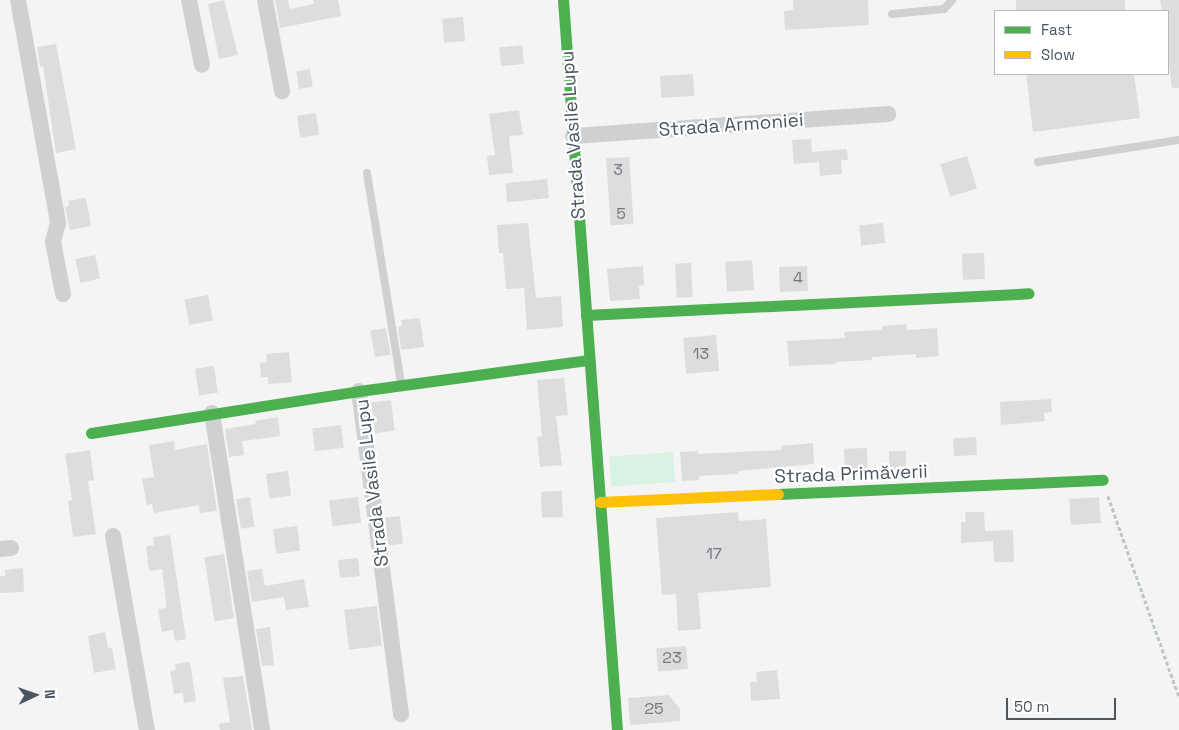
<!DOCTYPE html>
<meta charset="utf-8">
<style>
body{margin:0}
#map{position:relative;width:1179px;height:730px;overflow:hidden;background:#f4f4f4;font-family:"Space Grotesk",sans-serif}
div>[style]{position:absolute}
.green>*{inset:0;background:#d9f2e3;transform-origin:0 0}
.building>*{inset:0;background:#ddddde;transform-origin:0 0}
.path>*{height:2.5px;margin-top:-1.25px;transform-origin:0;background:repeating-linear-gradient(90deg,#bcc7c4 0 4px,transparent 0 6.5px)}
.lane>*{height:8px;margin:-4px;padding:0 4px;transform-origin:4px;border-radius:4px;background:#ced0d2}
.street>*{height:16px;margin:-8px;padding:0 8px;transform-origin:8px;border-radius:8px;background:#ced0d2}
.fast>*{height:11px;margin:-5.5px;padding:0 5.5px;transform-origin:5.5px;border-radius:5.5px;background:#4caf50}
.slow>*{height:11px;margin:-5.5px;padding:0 5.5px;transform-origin:5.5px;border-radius:5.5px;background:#ffc107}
span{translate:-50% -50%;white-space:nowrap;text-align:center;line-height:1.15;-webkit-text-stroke:4.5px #fff;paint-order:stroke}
.number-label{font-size:16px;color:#707881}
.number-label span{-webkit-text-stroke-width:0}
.street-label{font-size:19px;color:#4a5661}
.legend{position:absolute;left:994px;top:10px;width:175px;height:65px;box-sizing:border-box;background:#fff;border:1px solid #b7bbc0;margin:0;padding:6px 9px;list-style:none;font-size:15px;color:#4a5661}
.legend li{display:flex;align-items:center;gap:10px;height:25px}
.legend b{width:25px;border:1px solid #b7bbc0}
.north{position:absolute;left:10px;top:670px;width:50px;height:50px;-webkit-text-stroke:4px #fff;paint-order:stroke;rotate:87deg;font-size:14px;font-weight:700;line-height:20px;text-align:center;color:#4a5661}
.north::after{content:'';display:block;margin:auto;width:18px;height:22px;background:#4a5661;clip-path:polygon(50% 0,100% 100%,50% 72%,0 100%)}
.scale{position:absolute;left:1006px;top:698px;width:110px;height:22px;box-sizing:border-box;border:2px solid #4a5661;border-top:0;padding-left:6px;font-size:15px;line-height:18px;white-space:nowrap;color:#4a5661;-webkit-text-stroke:4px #fff;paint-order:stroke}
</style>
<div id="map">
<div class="green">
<div style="left:673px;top:452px;width:30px;height:64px;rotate:86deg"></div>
</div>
<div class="building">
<div style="clip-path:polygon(224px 0,238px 55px,219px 59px,208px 4px)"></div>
<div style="clip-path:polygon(275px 0,288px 0,290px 9px,314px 4px,313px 0,338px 0,341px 16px,280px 28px)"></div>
<div style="clip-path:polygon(793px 0,868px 0,869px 25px,785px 30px,784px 11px,793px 10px)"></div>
<div style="left:1016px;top:0;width:109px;height:11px"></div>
<div style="clip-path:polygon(1160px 0,1179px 0,1179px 88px,1172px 88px,1168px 59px,1168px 11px,1162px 11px)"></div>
<div style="left:463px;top:17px;width:24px;height:21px;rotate:85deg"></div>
<div style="clip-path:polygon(56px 44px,76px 149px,56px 153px,43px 66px,40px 67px,37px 47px)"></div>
<div style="left:522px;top:45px;width:19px;height:23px;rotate:84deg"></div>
<div style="left:310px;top:69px;width:18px;height:14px;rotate:81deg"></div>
<div style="left:693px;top:74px;width:22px;height:33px;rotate:87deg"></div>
<div style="clip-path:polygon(1026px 74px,1134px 74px,1140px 118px,1033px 132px)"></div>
<div style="clip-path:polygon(519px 110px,523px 135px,509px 136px,513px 173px,489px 175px,487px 156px,495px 155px,489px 114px)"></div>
<div style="left:316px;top:113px;width:22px;height:19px;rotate:82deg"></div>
<div style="clip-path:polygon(811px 139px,812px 152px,847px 149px,848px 160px,841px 160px,842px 174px,820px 176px,819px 162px,794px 164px,792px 140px)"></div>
<div style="left:967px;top:156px;width:34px;height:28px;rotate:73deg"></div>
<div style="left:629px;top:157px;width:67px;height:23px;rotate:86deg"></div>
<div style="left:547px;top:179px;width:19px;height:42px;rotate:84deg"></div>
<div style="clip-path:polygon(86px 198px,91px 226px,70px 230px,65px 207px,69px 206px,68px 201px)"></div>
<div style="clip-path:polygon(528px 223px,536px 298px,561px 296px,563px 327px,527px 330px,524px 288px,506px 289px,503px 253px,499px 253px,497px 225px)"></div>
<div style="left:883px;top:223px;width:20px;height:24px;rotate:84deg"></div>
<div style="left:984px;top:253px;width:26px;height:22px;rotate:88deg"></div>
<div style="left:95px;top:255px;width:24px;height:20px;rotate:78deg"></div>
<div style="left:752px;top:260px;width:30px;height:27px;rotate:86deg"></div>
<div style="left:691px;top:263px;width:34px;height:16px;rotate:87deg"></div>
<div style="clip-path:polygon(643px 266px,644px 285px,639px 286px,640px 299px,610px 301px,607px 269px)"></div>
<div style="left:807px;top:266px;width:25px;height:28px;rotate:88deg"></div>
<div style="left:208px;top:295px;width:26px;height:24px;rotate:79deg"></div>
<div style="clip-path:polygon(420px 318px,424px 347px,401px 350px,398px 327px,402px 326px,401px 320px)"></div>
<div style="clip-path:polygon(906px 324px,907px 330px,937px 328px,939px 356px,916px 358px,916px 354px,872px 357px,872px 360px,836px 362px,836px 364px,789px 366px,787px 341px,845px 338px,844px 332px,882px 330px,882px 326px)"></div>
<div style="left:386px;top:328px;width:27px;height:16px;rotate:80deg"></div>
<div style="left:716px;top:335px;width:36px;height:33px;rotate:85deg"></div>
<div style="clip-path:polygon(289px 352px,292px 382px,268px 384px,268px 377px,261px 377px,260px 363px,267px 362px,266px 354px)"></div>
<div style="left:214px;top:366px;width:27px;height:19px;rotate:82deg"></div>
<div style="clip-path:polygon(564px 378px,568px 415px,556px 416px,562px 465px,540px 467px,537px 437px,542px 436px,537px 380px)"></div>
<div style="clip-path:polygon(1051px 399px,1052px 412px,1044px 413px,1045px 421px,1001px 425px,1000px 402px)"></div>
<div style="left:391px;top:400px;width:31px;height:20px;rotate:83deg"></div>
<div style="clip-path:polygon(278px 417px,280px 436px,242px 441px,244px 455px,229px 457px,225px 429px,256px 424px,255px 421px)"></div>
<div style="left:341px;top:425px;width:23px;height:29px;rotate:83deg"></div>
<div style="left:976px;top:437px;width:18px;height:23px;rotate:87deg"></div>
<div style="clip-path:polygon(174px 441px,175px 450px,207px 444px,217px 511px,200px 513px,199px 505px,154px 513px,152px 504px,147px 505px,142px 479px,154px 477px,149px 445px)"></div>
<div style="clip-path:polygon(813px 443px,814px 464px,738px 471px,738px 474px,699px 476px,699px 480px,682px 481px,680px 452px,698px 451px,698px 454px,781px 450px,781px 446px)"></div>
<div style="left:867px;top:448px;width:27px;height:23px;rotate:88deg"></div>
<div style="clip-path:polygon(90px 450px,94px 480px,88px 481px,96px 534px,73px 537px,68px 501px,72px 500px,65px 454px)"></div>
<div style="left:906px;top:451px;width:24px;height:17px;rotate:90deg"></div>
<div style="left:288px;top:471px;width:25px;height:22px;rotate:83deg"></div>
<div style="left:562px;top:491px;width:26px;height:21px;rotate:88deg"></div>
<div style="left:250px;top:497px;width:30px;height:14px;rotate:81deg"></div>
<div style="left:358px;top:497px;width:26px;height:29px;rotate:83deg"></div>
<div style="left:1099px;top:497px;width:26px;height:30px;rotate:86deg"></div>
<div style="clip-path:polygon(738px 512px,739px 521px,766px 519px,771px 587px,698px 593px,701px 629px,678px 631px,676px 594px,662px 595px,656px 518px)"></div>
<div style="clip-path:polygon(965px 512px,984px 512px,985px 531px,1013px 530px,1014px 562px,994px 562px,993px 541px,961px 543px,961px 522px,966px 522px)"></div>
<div style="left:400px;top:516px;width:28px;height:15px;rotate:84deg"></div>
<div style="left:297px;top:526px;width:25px;height:24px;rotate:83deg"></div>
<div style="clip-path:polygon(170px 535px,186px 639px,175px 641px,173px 630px,162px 632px,158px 609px,166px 608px,166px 601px,162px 569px,149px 571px,146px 546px,154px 545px,153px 537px)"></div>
<div style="left:224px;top:554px;width:65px;height:20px;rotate:81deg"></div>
<div style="left:358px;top:558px;width:18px;height:20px;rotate:84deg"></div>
<div style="clip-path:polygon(23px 568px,24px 592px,0 593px,0 576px,5px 576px,5px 570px)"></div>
<div style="clip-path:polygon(262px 569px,265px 586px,304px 579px,309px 607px,286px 610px,284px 597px,252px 602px,247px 571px)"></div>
<div style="left:377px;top:606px;width:40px;height:33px;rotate:83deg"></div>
<div style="clip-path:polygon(270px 627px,274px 665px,262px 666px,256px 629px)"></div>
<div style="clip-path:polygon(105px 632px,108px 648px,112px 648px,116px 669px,94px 673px,88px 636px)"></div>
<div style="left:686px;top:646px;width:23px;height:30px;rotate:85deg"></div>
<div style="clip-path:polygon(190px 662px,196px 701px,184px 703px,183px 693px,174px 694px,170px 671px,176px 670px,175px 664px)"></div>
<div style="clip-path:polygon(777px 670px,780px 699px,751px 701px,750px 682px,757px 682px,756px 672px)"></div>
<div style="clip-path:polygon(243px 676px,252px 730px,220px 730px,219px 724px,230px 722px,223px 678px)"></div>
<div style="clip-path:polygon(669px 695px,680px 709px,680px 721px,630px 725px,628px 698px)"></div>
</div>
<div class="path">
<div style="left:1108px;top:496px;width:213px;rotate:70.5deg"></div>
</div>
<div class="lane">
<div style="left:892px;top:14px;width:52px;rotate:-5.5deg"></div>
<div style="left:944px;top:9px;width:12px;rotate:-48deg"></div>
<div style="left:1038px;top:162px;width:143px;rotate:-8.9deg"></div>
<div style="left:367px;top:173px;width:213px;rotate:80.8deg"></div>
</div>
<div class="street">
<div style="left:18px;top:0;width:227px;rotate:79.8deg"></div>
<div style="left:58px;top:223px;width:20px;rotate:105deg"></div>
<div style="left:53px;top:242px;width:53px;rotate:79.1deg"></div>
<div style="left:189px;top:0;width:66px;rotate:78.7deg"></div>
<div style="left:265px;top:0;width:93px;rotate:79.4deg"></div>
<div style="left:573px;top:136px;width:316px;rotate:-4deg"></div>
<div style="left:359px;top:391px;width:326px;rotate:82.6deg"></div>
<div style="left:212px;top:413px;width:321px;rotate:81deg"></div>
<div style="left:113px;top:536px;width:197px;rotate:80.1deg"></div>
<div style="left:0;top:549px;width:11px;rotate:-5deg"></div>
</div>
<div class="fast">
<div style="left:563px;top:0;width:732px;rotate:85.77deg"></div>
<div style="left:586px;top:315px;width:443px;rotate:-2.8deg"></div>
<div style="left:91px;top:433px;width:271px;rotate:-8.9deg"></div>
<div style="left:359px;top:391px;width:232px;rotate:-7.7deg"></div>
<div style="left:778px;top:494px;width:325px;rotate:-2.5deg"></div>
</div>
<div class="slow">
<div style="left:600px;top:502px;width:178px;rotate:-2.6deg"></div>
</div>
<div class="number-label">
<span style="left:618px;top:170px">3</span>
<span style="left:621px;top:214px">5</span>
<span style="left:798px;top:278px">4</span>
<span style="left:701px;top:354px">13</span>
<span style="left:714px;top:554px">17</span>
<span style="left:672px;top:658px">23</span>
<span style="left:654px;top:709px">25</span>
</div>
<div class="street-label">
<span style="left:731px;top:125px;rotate:-4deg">Strada Armoniei</span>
<span style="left:573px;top:135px;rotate:-94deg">Strada Vasile Lupu</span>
<span style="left:851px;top:474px;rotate:-2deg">Strada Primăverii</span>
<span style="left:372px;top:483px;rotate:-97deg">Strada Vasile Lupu</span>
</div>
<ul class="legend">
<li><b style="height:6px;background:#4caf50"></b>Fast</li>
<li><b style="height:6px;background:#ffc107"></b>Slow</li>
</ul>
<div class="north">N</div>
<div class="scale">50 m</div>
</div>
